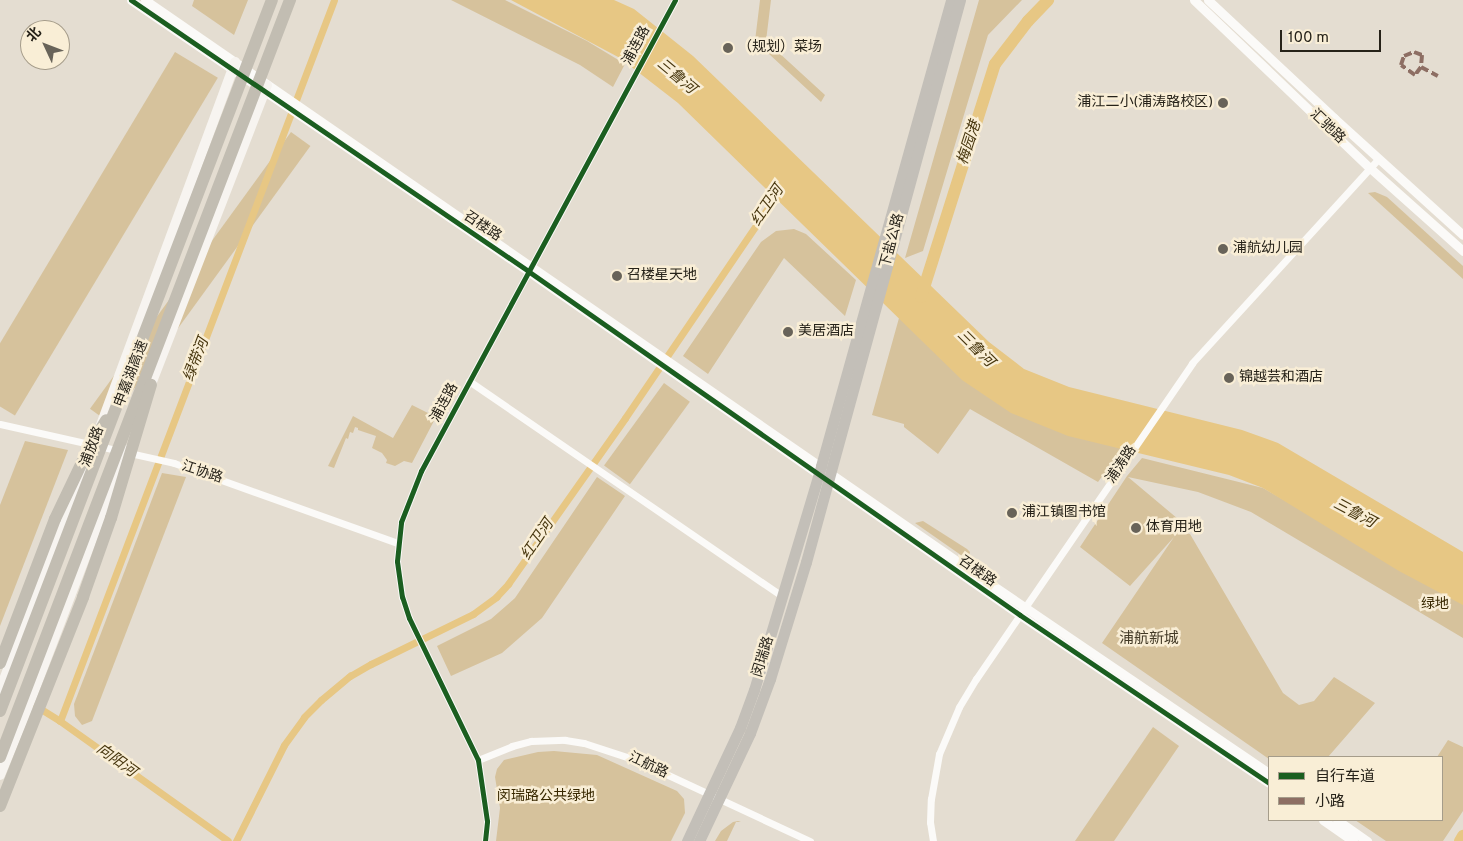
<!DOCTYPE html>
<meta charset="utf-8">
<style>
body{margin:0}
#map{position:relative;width:1463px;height:841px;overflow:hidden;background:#e4ddd1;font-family:Overpass,"Noto Sans SC",sans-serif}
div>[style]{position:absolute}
.green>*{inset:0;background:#d6c29c;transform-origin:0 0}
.water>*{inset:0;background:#e7c784}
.canal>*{height:7px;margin:-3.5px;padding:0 3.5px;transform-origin:3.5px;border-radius:3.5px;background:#e7c784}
.river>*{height:12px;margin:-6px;padding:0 6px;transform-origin:6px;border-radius:6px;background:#e7c784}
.minor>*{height:7px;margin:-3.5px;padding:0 3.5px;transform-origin:3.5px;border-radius:3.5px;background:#fbfaf8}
.tertiary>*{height:9px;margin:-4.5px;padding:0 4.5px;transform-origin:4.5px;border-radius:4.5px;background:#fbfaf8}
.secondary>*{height:10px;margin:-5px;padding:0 5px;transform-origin:5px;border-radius:5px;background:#f7f4f0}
.primary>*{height:11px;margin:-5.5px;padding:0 5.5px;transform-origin:5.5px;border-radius:5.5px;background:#c3bfb8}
.motorway>*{height:12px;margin:-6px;padding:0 6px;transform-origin:6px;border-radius:6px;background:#c2bdb2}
.quiet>*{height:4px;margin-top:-2px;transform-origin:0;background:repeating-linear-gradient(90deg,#8d6e63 0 8px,transparent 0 12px)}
.cycleway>*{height:5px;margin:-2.5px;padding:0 2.5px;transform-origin:2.5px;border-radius:2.5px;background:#1b5e20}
.dots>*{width:14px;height:14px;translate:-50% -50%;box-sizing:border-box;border:2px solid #f9eed6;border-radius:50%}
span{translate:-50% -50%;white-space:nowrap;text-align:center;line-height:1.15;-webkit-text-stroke:5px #f9eed6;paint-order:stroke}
.street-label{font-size:14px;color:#262219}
.poi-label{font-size:14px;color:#262219}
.left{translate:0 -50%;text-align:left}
.right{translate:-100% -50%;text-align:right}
.park-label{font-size:14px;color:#382800}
.water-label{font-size:15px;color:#47360e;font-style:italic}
.neighbourhood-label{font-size:15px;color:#423926}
.legend{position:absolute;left:1268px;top:756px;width:175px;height:65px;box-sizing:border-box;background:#f9eed6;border:1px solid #a59c8a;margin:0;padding:6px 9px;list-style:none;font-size:15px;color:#262219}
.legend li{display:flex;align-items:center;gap:10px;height:25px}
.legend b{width:25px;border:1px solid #a59c8a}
.north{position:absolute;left:20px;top:20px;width:50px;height:50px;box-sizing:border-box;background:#f9eed6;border:1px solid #a59c8a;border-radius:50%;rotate:313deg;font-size:14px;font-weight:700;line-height:20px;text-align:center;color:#262219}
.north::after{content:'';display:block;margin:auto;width:18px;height:22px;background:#686359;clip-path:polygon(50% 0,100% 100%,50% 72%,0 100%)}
.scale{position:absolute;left:1280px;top:30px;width:101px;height:22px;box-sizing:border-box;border:2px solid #262219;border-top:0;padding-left:6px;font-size:15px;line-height:18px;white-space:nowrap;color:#262219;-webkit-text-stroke:4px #f9eed6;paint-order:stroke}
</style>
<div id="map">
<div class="green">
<div style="clip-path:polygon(194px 0,248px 0,234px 35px,192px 6px)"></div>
<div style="clip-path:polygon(451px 0,505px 0,587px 41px,625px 64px,613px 87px,580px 65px)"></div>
<div style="clip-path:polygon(760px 0,771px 0,766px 41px,825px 95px,821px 102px,755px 41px)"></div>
<div style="clip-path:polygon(979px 0,1022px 0,988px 35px,923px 251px,905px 258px)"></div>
<div style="left:175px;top:52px;width:50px;height:394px;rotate:31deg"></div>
<div style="left:291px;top:132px;width:24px;height:342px;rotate:36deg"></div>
<div style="clip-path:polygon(1375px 192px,1387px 197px,1463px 266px,1463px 279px,1368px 193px)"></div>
<div style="clip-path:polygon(794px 229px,806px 234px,856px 280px,845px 316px,784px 258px,708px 374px,683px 356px,761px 242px,776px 231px)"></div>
<div style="clip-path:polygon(899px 318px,1138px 427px,1098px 482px,970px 409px,938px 454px,904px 427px,904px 424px,872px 415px)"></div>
<div style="left:664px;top:383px;width:32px;height:102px;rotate:36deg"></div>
<div style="clip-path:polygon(412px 405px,436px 417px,412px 463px,404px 461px,395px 466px,386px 463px,387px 460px,382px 453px,372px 448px,376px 436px,358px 430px,358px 428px,355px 427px,353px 433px,350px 432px,348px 439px,346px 438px,334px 468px,328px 466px,353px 416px,393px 438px)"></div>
<div style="clip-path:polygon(25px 441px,68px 450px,0 626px,0 505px)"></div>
<div style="clip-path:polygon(1142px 458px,1263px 488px,1463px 603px,1463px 638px,1251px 512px,1198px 492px,1128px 477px,1184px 524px,1178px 532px,1190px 534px,1283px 693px,1299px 705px,1314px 701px,1334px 677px,1375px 703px,1328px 757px,1269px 759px,1102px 643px,1174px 537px,1130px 586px,1080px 547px,1127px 476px)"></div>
<div style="clip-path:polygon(162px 473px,186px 477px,92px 721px,82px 725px,75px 716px,74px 704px)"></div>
<div style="clip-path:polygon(597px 477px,625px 496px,542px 618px,502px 653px,451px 676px,437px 646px,491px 619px,515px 598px)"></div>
<div style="clip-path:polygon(923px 521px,967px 549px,970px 552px,968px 560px,915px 523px)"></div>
<div style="clip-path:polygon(1153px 727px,1179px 746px,1114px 841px,1075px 841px)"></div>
<div style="clip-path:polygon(1448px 740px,1463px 747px,1463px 811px,1443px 841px,1386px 841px,1355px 820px,1442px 820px,1442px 757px,1437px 757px)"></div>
<div style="clip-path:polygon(554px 751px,597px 755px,677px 791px,684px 799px,685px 813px,671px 841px,496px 841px,500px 808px,495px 777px,497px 769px,504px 760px,538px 752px)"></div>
<div style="clip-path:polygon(733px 822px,738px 821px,741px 822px,736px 822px,727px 841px,715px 841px,721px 831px)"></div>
</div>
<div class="water">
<div style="clip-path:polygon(511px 0,614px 0,634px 9px,693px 56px,989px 342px,1024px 369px,1069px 387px,1242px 430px,1278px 443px,1463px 552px,1463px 605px,1399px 571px,1263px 488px,1229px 475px,1068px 436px,1011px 413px,962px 380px,678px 103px,620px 58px)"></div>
</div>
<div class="canal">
<div style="left:36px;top:706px;width:28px;rotate:32deg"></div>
<div style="left:60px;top:721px;width:206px;rotate:35.5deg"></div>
<div style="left:60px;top:721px;width:771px;rotate:-69.19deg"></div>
<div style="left:236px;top:841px;width:107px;rotate:-63.4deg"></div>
<div style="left:284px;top:745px;width:34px;rotate:-54deg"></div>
<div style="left:304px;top:717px;width:24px;rotate:-45deg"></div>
<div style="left:321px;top:700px;width:38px;rotate:-40deg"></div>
<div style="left:350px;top:676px;width:24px;rotate:-30deg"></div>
<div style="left:371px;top:664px;width:114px;rotate:-26.1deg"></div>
<div style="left:473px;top:614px;width:29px;rotate:-36deg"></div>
<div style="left:496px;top:597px;width:18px;rotate:-47deg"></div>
<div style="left:508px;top:584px;width:203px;rotate:-54.8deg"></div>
<div style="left:625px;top:418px;width:274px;rotate:-55.8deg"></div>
</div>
<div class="river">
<div style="left:921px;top:297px;width:244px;rotate:-72.4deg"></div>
<div style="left:995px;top:64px;width:54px;rotate:-52.5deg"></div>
<div style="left:1028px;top:21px;width:29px;rotate:-46deg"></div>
<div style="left:1460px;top:841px;width:6px;rotate:-59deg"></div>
</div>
<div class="minor">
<div style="left:469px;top:381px;width:380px;rotate:34.5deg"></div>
<div style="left:0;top:424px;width:178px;rotate:12.6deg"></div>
<div style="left:174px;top:463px;width:237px;rotate:19.7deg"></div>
<div style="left:478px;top:760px;width:37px;rotate:-22deg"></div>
<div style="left:512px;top:746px;width:20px;rotate:-15deg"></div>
<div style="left:531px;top:741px;width:34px;rotate:-2deg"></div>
<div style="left:565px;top:740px;width:19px;rotate:9deg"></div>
<div style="left:584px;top:743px;width:55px;rotate:18.1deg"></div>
<div style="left:636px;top:760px;width:192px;rotate:25deg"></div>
<div style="left:485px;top:841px;width:20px;rotate:-84deg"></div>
<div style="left:487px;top:821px;width:62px;rotate:-98.4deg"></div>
<div style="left:478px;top:760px;width:158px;rotate:-115.9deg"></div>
<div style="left:409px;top:618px;width:22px;rotate:-108deg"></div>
<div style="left:402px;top:597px;width:36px;rotate:-98deg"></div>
<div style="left:397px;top:561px;width:39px;rotate:-84deg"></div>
<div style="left:401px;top:522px;width:55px;rotate:-68.6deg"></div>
<div style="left:421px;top:471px;width:535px;rotate:-61.66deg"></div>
<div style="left:933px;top:841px;width:19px;rotate:-99deg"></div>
<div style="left:930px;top:822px;width:23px;rotate:-88deg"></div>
<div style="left:931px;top:799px;width:46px;rotate:-79.9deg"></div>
<div style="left:939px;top:754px;width:51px;rotate:-66.9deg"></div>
<div style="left:959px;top:707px;width:33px;rotate:-59deg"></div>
<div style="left:976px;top:679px;width:383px;rotate:-55.6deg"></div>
<div style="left:1192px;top:363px;width:277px;rotate:-47.6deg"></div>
</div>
<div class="tertiary">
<div style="left:131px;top:0;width:481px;rotate:34.3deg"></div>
<div style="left:528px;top:271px;width:600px;rotate:34.96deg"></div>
<div style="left:1020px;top:615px;width:300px;rotate:34deg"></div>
<div style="left:145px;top:0;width:1006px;rotate:34.64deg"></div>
<div style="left:973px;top:572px;width:358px;rotate:34.2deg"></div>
<div style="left:1194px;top:0;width:243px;rotate:43.7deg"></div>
<div style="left:1370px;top:168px;width:125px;rotate:41.7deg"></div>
<div style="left:1208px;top:0;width:173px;rotate:43.1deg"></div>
<div style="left:1334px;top:118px;width:174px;rotate:42.2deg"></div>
<div style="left:1323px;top:820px;width:37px;rotate:35deg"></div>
<div style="left:1337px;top:820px;width:37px;rotate:35deg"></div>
</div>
<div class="secondary">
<div style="left:148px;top:392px;width:329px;rotate:-68.8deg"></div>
<div style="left:101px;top:425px;width:387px;rotate:-69.7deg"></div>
<div style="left:0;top:690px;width:239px;rotate:-68.9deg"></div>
<div style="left:0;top:775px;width:63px;rotate:-67.5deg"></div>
<div style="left:24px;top:717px;width:286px;rotate:-69.1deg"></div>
</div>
<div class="primary">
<div style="left:687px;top:841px;width:125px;rotate:-64.9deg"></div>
<div style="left:740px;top:728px;width:40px;rotate:-69.8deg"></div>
<div style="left:754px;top:690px;width:234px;rotate:-73.3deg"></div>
<div style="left:821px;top:466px;width:484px;rotate:-74.4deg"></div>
<div style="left:699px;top:841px;width:119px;rotate:-64.7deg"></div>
<div style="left:750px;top:733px;width:58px;rotate:-69.7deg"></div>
<div style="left:770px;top:679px;width:122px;rotate:-72.9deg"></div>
<div style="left:806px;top:562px;width:583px;rotate:-74.68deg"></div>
</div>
<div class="motorway">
<div style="left:0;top:663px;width:154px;rotate:-69.1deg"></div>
<div style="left:55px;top:519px;width:74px;rotate:-64.5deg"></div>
<div style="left:87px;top:452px;width:37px;rotate:-59deg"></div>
<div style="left:0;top:711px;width:761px;rotate:-69.07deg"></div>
<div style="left:0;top:757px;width:811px;rotate:-69.04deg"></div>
<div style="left:0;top:806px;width:225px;rotate:-68.3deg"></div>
<div style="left:83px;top:597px;width:84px;rotate:-70.5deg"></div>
<div style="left:111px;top:518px;width:139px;rotate:-73.3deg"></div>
</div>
<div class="quiet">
<div style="left:1414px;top:52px;width:9px;rotate:21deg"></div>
<div style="left:1422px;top:55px;width:12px;rotate:95deg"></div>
<div style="left:1421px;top:67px;width:10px;rotate:127deg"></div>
<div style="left:1415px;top:75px;width:17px;rotate:-144deg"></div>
<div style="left:1401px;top:65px;width:9px;rotate:-72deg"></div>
<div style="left:1404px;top:56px;width:11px;rotate:-22deg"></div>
<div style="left:1421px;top:67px;width:19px;rotate:28deg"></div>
</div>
<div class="cycleway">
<div style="left:131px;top:0;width:481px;rotate:34.3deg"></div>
<div style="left:528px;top:271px;width:600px;rotate:34.96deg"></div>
<div style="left:1020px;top:615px;width:300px;rotate:34deg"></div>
<div style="left:485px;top:841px;width:20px;rotate:-84deg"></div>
<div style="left:487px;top:821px;width:62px;rotate:-98.4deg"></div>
<div style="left:478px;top:760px;width:158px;rotate:-115.9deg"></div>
<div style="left:409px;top:618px;width:22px;rotate:-108deg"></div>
<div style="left:402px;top:597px;width:36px;rotate:-98deg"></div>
<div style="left:397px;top:561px;width:39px;rotate:-84deg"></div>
<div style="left:401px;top:522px;width:55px;rotate:-68.6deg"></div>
<div style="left:421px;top:471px;width:535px;rotate:-61.66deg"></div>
</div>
<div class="dots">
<div style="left:728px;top:48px;background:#686359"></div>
<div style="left:1223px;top:103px;background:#686359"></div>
<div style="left:1223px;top:249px;background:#686359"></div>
<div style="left:617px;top:276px;background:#686359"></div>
<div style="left:788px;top:332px;background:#686359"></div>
<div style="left:1229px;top:378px;background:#686359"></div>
<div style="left:1012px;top:513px;background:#686359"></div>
<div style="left:1136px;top:528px;background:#686359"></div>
</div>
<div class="street-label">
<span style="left:637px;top:46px;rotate:-62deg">浦连路</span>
<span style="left:1327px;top:127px;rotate:44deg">汇驰路</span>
<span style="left:482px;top:227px;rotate:34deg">召楼路</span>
<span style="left:893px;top:241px;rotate:-75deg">下盐公路</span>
<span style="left:132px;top:374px;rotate:-69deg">申嘉湖高速</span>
<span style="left:445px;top:403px;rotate:-62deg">浦连路</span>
<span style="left:93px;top:447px;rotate:-70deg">浦放路</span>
<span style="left:1122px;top:465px;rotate:-56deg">浦涛路</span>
<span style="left:202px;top:473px;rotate:18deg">江协路</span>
<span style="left:977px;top:572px;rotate:35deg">召楼路</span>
<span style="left:764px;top:657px;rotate:-73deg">闵瑞路</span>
<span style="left:648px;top:766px;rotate:25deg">江航路</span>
</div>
<div class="poi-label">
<span class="left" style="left:738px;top:48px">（规划）菜场</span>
<span class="right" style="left:1213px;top:103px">浦江二小(浦涛路校区)</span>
<span class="left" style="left:1233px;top:249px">浦航幼儿园</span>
<span class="left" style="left:627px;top:276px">召楼·星天地</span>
<span class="left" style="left:798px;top:332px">美居酒店</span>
<span class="left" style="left:1239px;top:378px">锦越芸和酒店</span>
<span class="left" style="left:1022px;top:513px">浦江镇图书馆</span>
<span class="left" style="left:1146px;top:528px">体育用地</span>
</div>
<div class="park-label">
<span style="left:1435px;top:605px">绿地</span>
<span style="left:546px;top:797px">闵瑞路公共绿地</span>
</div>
<div class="water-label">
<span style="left:676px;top:77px;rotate:40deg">三鲁河</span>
<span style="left:970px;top:143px;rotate:-72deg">梅园港</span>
<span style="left:768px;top:206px;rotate:-56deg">红卫河</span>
<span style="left:975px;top:349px;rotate:45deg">三鲁河</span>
<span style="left:197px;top:360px;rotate:-69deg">绿带河</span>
<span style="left:1354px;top:514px;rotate:28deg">三鲁河</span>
<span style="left:538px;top:540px;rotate:-56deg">红卫河</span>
<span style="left:116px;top:761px;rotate:36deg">向阳河</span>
</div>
<div class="neighbourhood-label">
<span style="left:1149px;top:640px">浦航新城</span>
</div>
<ul class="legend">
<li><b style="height:6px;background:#1b5e20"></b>自行车道</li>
<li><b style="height:6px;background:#8d6e63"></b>小路</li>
</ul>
<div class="north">北</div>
<div class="scale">100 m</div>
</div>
